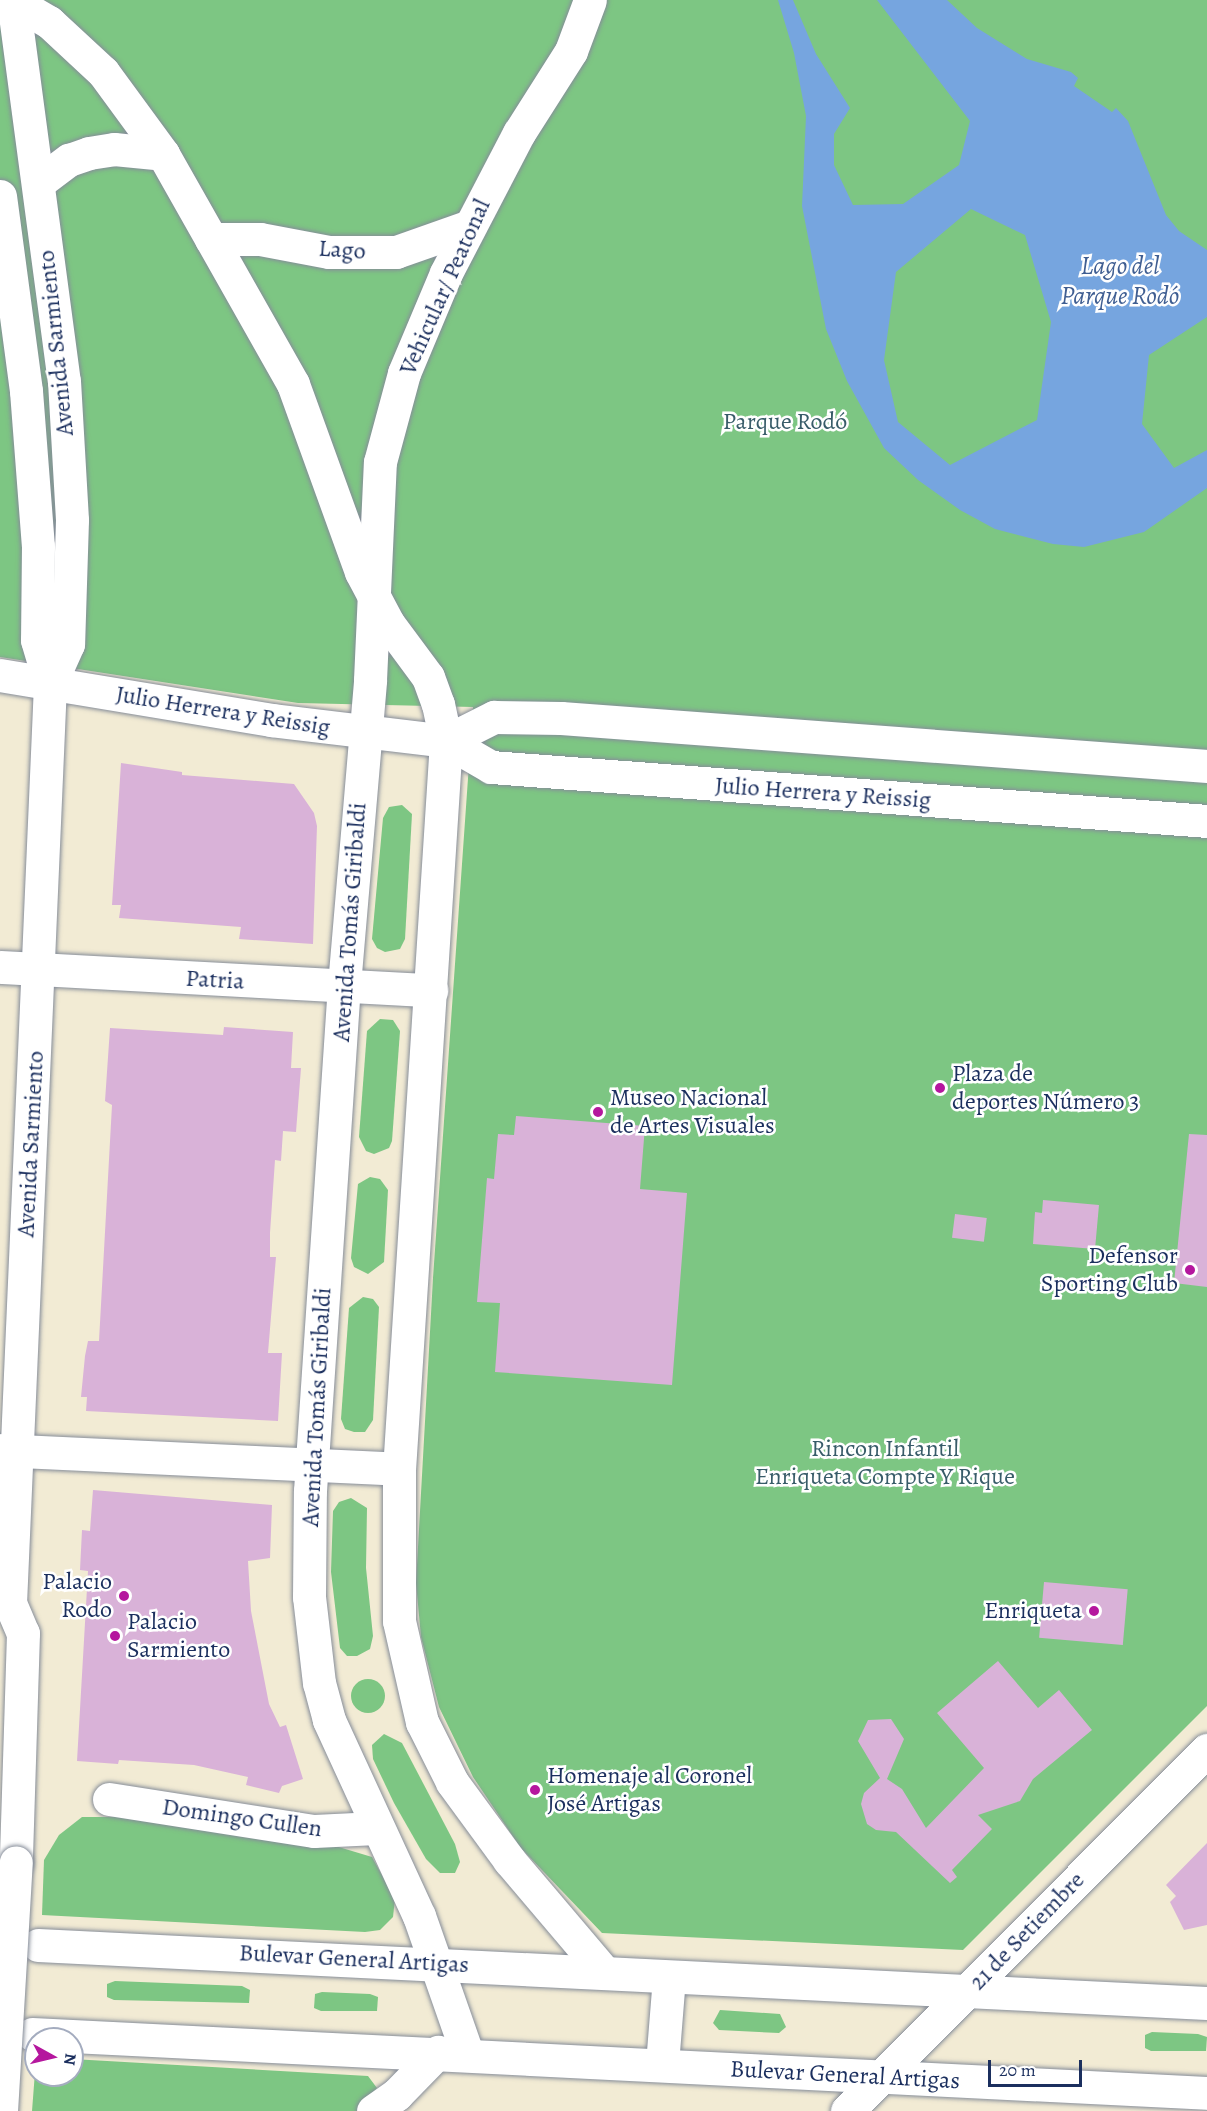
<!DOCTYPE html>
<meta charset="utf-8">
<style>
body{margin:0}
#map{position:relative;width:1207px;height:2111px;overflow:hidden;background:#f2ebd4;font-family:Alegreya,serif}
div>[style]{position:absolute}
.green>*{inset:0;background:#7dc683}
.round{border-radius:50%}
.water>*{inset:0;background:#76a5df}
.building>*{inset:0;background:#d9b2d8;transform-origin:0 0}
.roads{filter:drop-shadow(0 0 2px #868d99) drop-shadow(0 0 2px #868d99)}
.minor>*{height:33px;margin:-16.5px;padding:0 16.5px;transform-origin:16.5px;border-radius:16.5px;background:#fff}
.tertiary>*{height:33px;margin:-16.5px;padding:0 16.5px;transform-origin:16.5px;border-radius:16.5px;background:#fff}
.secondary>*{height:33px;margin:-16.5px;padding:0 16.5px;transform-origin:16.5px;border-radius:16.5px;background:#fff}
.bridges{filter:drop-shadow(0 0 2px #868d99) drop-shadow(0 0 2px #868d99)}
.tertiary-bridge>*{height:33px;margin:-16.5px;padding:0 16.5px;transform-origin:16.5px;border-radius:16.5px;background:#fff}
.dots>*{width:16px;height:16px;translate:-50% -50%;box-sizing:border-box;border:3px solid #fff;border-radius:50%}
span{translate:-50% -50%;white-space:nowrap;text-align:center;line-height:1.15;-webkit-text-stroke:5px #fff;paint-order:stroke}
.street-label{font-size:24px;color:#1b2f5e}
.park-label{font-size:24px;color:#385c69}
.poi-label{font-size:24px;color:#1b2f5e}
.left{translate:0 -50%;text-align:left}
.right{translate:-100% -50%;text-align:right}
.water-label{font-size:26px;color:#3f5e92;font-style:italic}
.north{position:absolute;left:24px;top:2027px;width:60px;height:60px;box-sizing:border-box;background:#fff;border:2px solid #a4acbf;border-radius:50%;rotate:98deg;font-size:16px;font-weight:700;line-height:24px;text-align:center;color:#1b2f5e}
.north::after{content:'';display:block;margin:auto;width:21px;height:27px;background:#b5179e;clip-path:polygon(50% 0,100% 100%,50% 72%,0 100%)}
.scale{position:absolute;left:988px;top:2060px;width:94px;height:27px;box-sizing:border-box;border:3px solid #1b2f5e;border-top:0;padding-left:8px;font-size:18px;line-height:21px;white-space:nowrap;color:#1b2f5e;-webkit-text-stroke:4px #fff;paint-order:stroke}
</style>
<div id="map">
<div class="green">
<div style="clip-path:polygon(0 0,1207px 0,1207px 1706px,963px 1950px,602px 1933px,520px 1847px,473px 1777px,439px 1707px,421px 1637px,416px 1583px,433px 1278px,473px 707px,298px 703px,0 657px)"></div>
<div style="clip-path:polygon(402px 805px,412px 814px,405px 939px,400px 949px,385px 952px,377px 948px,372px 939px,383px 818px,389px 807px)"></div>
<div style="clip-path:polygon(380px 1019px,393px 1020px,400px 1031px,392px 1141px,389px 1148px,374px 1154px,366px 1151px,359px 1137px,367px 1031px)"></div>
<div style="clip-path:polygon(370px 1177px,380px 1179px,388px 1190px,384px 1262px,368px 1274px,354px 1267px,351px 1258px,358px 1184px)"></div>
<div style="clip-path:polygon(363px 1297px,373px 1299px,379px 1307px,373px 1420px,365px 1432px,354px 1432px,345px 1429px,341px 1419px,349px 1308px)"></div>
<div style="clip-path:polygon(351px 1498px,367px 1508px,366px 1568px,373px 1636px,370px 1649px,357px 1656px,347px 1656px,340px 1648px,331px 1572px,333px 1511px,339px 1502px)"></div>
<div class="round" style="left:351px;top:1679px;width:34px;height:34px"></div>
<div style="clip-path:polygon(384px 1734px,402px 1743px,455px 1844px,460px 1862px,455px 1873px,440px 1873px,426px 1859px,394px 1803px,373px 1759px,372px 1745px)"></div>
<div style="clip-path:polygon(82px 1817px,136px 1817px,302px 1836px,372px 1857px,395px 1899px,393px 1917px,380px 1930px,365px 1932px,42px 1915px,44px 1860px,59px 1835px)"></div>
<div style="clip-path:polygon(115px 1981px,242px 1986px,250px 1990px,249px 2003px,114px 2000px,107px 1997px,107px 1984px)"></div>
<div style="clip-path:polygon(322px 1992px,370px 1994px,378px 1997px,377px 2011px,321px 2011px,314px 2008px,315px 1994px)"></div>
<div style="clip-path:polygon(720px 2010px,780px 2014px,786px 2027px,779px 2033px,719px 2030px,713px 2023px)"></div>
<div style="clip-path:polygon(1152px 2032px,1198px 2034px,1207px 2037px,1206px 2051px,1151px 2051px,1145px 2048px,1145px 2035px)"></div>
<div style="clip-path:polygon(36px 2059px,36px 2075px,72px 2075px,72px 2059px,368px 2076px,377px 2088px,359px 2111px,32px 2111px)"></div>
</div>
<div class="water">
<div style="clip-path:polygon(evenodd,778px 0,793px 0,816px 54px,850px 108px,834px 134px,834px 165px,853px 205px,903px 204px,959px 165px,970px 121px,877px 0,947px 0,977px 28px,1027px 59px,1071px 72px,1078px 78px,1074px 86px,1112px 112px,1116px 108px,1128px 121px,1166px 215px,1179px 231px,1207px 250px,1207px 317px,1149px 355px,1142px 424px,1174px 468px,1207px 450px,1207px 488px,1144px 532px,1084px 547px,1053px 544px,995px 529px,960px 510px,918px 480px,884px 448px,847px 381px,826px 329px,802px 206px,806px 116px,794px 53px,778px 0,971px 209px,1025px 235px,1051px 322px,1037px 420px,950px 465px,898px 422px,884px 360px,896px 272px,971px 209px)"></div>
</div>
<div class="building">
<div style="clip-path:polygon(121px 763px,182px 772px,182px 775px,294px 784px,314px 813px,317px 826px,313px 944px,239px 939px,241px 927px,119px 918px,121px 905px,112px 905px)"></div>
<div style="clip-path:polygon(224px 1027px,293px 1032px,291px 1068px,301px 1068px,296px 1132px,283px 1131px,281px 1161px,275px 1160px,270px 1233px,270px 1257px,276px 1257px,268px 1353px,282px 1353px,278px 1421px,86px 1411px,87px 1397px,81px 1397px,85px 1356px,88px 1341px,99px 1341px,112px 1105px,105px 1101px,110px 1028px,223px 1035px)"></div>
<div style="clip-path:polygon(516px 1116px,645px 1126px,640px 1189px,687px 1193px,672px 1385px,495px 1372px,500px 1303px,477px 1302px,487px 1178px,494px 1179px,498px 1134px,514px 1135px)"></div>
<div style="clip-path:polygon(1189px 1134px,1207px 1135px,1207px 1287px,1174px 1283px)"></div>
<div style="clip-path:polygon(1043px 1200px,1099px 1205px,1095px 1249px,1033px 1244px,1035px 1212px,1042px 1213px)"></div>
<div style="left:955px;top:1214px;width:32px;height:24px;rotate:7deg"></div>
<div style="clip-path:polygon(93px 1490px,272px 1505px,270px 1558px,248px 1561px,251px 1611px,269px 1704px,280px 1727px,286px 1725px,303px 1779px,282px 1786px,279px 1793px,246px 1785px,248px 1777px,194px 1765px,119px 1760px,118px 1764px,77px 1761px,88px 1571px,80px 1570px,82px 1530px,90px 1531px)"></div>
<div style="left:1044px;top:1582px;width:84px;height:56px;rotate:5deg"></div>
<div style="clip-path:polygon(998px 1661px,1038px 1708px,1059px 1690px,1092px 1730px,1033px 1779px,1020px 1801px,978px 1815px,992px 1829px,952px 1870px,957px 1877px,950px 1883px,896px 1832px,876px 1830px,867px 1824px,861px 1804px,864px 1793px,880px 1778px,858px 1741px,868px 1720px,891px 1719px,904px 1739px,887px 1779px,902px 1789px,926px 1828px,984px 1768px,937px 1713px)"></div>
<div style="clip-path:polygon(1207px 1843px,1207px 1925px,1184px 1930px,1170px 1902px,1176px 1896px,1166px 1885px)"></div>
</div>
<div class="roads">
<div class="minor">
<div style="left:13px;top:1px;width:42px;rotate:30.3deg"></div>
<div style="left:49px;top:22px;width:74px;rotate:42.8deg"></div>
<div style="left:103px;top:72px;width:102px;rotate:53.8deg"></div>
<div style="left:163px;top:154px;width:264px;rotate:60.5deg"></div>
<div style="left:293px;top:384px;width:200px;rotate:70.1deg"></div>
<div style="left:361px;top:572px;width:58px;rotate:62.1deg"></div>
<div style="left:388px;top:623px;width:67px;rotate:53.5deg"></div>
<div style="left:428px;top:677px;width:29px;rotate:70deg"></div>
<div style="left:438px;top:704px;width:38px;rotate:78deg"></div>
<div style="left:446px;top:741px;width:730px;rotate:93.69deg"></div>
<div style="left:399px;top:1469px;width:152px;rotate:90deg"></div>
<div style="left:399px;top:1621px;width:104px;rotate:77.2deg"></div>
<div style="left:422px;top:1722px;width:67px;rotate:63.4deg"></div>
<div style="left:452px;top:1782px;width:97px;rotate:53.8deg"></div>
<div style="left:509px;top:1860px;width:147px;rotate:49.7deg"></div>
<div style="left:38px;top:183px;width:39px;rotate:-37deg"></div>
<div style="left:69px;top:160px;width:21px;rotate:-19deg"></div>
<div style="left:89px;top:153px;width:25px;rotate:-9deg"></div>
<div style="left:114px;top:149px;width:49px;rotate:5.8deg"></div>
<div style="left:211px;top:239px;width:49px"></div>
<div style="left:260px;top:239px;width:70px;rotate:10.7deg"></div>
<div style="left:329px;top:252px;width:67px"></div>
<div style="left:396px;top:252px;width:78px;rotate:-19.4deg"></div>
<div style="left:0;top:675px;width:275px;rotate:9.4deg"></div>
<div style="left:271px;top:720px;width:176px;rotate:6.8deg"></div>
<div style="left:446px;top:741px;width:52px;rotate:30deg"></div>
<div style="left:491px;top:767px;width:718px;rotate:4.31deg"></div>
<div style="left:446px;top:741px;width:54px;rotate:-26.6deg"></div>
<div style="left:494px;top:717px;width:67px;rotate:0.9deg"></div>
<div style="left:561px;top:718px;width:648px;rotate:4.25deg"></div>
<div style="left:0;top:967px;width:432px;rotate:3.1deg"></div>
<div style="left:0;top:1450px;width:399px;rotate:2.7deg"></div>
<div style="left:109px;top:1799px;width:207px;rotate:8.9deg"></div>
<div style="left:314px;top:1831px;width:62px;rotate:-2.8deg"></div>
<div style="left:467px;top:2053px;width:145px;rotate:-109.3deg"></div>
<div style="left:419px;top:1916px;width:216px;rotate:-114.7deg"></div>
<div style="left:329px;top:1720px;width:38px;rotate:-105deg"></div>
<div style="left:319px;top:1683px;width:87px;rotate:-96.6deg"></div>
<div style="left:309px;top:1597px;width:106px;rotate:-89.5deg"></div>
<div style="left:310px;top:1491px;width:507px;rotate:-86.16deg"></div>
<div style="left:344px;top:985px;width:306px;rotate:-85.1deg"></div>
<div style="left:370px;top:680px;width:218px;rotate:-87.4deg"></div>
<div style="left:380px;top:462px;width:92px;rotate:-74.9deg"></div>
<div style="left:404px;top:373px;width:108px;rotate:-67.2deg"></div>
<div style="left:446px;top:273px;width:158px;rotate:-62.5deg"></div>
<div style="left:519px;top:133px;width:97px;rotate:-57.6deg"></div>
<div style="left:571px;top:51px;width:54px;rotate:-69.6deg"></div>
<div style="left:373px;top:2111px;width:29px;rotate:-35deg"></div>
<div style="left:397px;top:2094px;width:59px;rotate:-45.7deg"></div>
</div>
<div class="tertiary">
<div style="left:13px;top:0;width:384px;rotate:82.4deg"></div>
<div style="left:64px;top:381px;width:139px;rotate:86.7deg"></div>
<div style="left:72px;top:520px;width:124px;rotate:91.8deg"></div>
<div style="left:68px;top:644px;width:44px;rotate:114.2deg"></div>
<div style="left:0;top:196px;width:197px;rotate:82.4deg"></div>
<div style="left:26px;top:391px;width:155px;rotate:85.6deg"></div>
<div style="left:38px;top:546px;width:94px;rotate:90.6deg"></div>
<div style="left:37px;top:640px;width:46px;rotate:73.5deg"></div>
<div style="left:50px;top:684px;width:920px;rotate:92.49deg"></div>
<div style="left:10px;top:1603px;width:33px;rotate:67deg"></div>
<div style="left:23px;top:1633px;width:229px;rotate:91.8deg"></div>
<div style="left:847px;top:2111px;width:510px;rotate:-45.08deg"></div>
</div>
<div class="secondary">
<div style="left:38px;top:1945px;width:1170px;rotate:2.84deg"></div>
<div style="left:32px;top:2034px;width:1176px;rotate:2.87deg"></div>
<div style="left:662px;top:2064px;width:87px;rotate:-85.4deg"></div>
</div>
</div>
<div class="bridges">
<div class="tertiary-bridge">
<div style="left:1px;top:2111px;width:249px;rotate:-86.6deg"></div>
</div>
</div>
<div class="dots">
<div style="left:940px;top:1088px;background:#b5179e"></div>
<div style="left:598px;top:1112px;background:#b5179e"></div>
<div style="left:1190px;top:1270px;background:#b5179e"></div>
<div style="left:124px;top:1596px;background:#b5179e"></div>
<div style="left:1094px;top:1611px;background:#b5179e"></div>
<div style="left:115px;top:1636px;background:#b5179e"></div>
<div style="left:535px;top:1790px;background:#b5179e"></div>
</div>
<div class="street-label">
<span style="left:342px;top:250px;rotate:4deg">Lago</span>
<span style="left:445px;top:287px;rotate:-66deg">Vehicular/ Peatonal</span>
<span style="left:56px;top:343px;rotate:-96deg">Avenida Sarmiento</span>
<span style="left:223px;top:711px;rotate:9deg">Julio Herrera y Reissig</span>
<span style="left:823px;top:793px;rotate:4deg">Julio Herrera y Reissig</span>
<span style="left:350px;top:922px;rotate:-86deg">Avenida Tomás Giribaldi</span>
<span style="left:215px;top:980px;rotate:3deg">Patria</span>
<span style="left:31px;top:1144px;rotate:-87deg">Avenida Sarmiento</span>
<span style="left:317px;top:1407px;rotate:-87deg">Avenida Tomás Giribaldi</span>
<span style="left:242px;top:1818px;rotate:8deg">Domingo Cullen</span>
<span style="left:1027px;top:1931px;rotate:-46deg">21 de Setiembre</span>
<span style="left:354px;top:1959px;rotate:3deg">Bulevar General Artigas</span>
<span style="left:845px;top:2075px;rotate:3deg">Bulevar General Artigas</span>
</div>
<div class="park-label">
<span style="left:785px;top:422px">Parque Rodó</span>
<span style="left:885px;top:1463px">Rincon Infantil<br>Enriqueta Compte Y Rique</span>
</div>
<div class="poi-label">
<span class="left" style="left:952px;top:1088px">Plaza de<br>deportes Número 3</span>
<span class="left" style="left:610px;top:1112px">Museo Nacional<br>de Artes Visuales</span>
<span class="right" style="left:1178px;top:1270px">Defensor<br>Sporting Club</span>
<span class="right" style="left:112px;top:1596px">Palacio<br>Rodo</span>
<span class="right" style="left:1082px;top:1611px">Enriqueta</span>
<span class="left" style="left:127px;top:1636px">Palacio<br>Sarmiento</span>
<span class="left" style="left:547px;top:1790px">Homenaje al Coronel<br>José Artigas</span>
</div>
<div class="water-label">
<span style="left:1120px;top:281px">Lago del<br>Parque Rodó</span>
</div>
<div class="north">N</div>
<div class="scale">20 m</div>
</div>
